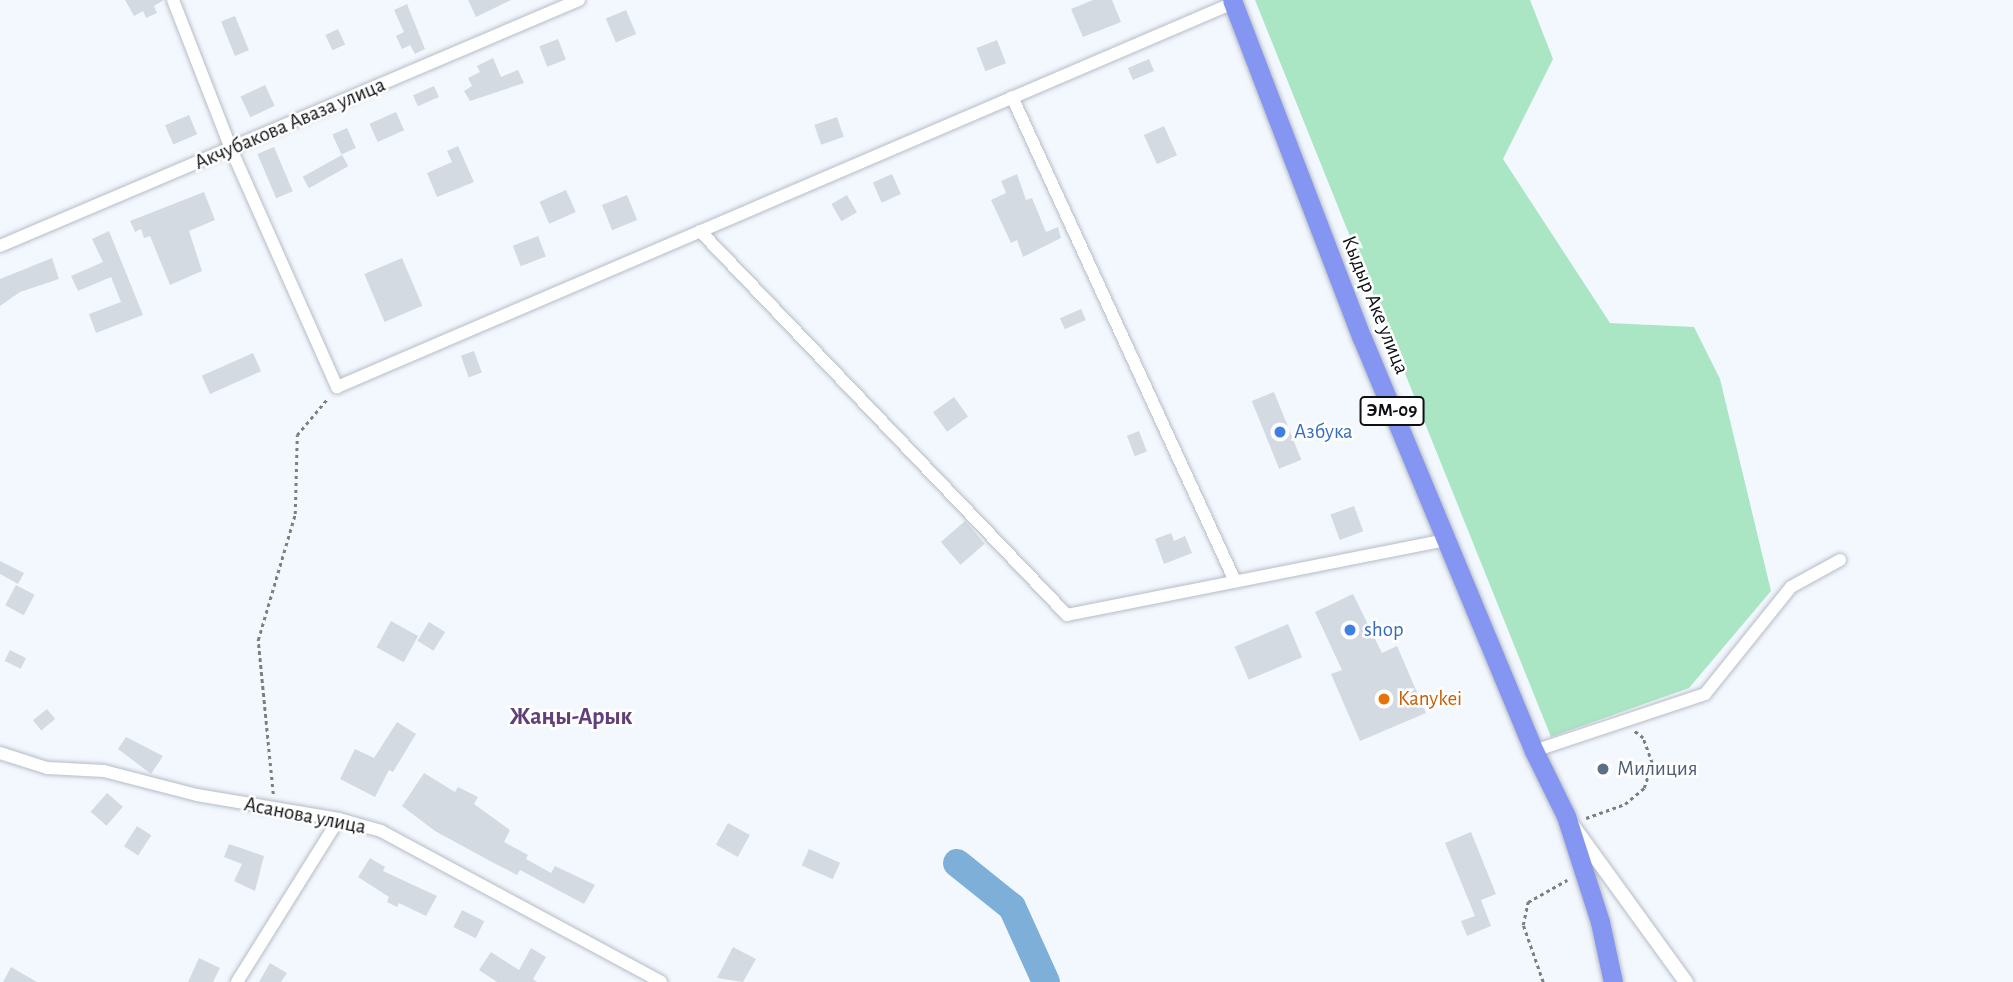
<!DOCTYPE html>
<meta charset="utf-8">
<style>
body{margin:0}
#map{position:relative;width:2013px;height:982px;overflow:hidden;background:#f3f8ff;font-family:"Alegreya Sans",sans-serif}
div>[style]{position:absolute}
.green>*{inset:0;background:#aae5c4}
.river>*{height:28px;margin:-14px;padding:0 14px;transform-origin:14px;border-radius:14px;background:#7dafd9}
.building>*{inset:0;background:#d4dae2;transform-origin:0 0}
.path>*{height:2.5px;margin-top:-1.25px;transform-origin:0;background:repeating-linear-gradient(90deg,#7b7e83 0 3.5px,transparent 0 7px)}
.roads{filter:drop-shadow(0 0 2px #b7bcc4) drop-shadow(0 0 2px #b7bcc4)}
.minor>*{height:12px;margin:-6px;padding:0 6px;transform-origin:6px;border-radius:6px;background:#fff}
.tertiary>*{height:14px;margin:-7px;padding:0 7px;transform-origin:7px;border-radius:7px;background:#fff}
.trunk>*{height:19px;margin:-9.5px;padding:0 9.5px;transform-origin:9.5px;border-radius:9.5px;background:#8496f2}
.dots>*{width:19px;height:19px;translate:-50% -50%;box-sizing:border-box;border:4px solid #fff;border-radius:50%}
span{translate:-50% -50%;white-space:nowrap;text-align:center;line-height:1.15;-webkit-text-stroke:5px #fff;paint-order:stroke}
.shield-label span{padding:2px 5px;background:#fff;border:2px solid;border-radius:5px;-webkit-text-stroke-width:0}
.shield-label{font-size:19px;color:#0f1013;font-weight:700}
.street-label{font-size:21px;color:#0f1013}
.shop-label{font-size:21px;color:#366cbe}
.left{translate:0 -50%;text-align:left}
.food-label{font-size:21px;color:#c56008}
.service-label{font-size:21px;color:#4e5e75}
.quarter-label{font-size:24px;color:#633f79;font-weight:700}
</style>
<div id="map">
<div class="green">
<div style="clip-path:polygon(1255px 0,1530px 0,1553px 59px,1503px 159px,1610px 323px,1694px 327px,1720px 379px,1771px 591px,1689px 688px,1551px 737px)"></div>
</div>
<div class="river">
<div style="left:957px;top:863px;width:70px;rotate:38.7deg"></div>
<div style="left:1012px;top:907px;width:82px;rotate:65.6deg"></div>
</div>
<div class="building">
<div style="clip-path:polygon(125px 0,164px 0,154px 6px,157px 13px,146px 18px,143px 11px,134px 16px)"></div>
<div style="clip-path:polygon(468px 0,511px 0,476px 17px)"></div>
<div style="clip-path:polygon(1093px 0,1112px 0,1121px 22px,1083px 37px,1071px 9px)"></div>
<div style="clip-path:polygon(407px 4px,425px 49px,415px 54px,410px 45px,402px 49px,396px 36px,404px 32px,394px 10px)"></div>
<div style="left:626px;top:10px;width:26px;height:22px;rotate:67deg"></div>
<div style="left:235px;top:16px;width:37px;height:15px;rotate:68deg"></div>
<div style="left:338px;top:29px;width:17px;height:14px;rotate:65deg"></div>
<div style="left:558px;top:39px;width:22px;height:20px;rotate:69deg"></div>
<div style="left:997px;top:40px;width:25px;height:22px;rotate:69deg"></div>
<div style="clip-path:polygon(493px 58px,501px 77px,518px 70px,524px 83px,470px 101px,464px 91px,472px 86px,468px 78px,480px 72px,477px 66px)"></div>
<div style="left:1149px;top:59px;width:13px;height:23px;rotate:67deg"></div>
<div style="left:265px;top:85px;width:23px;height:27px;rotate:65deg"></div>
<div style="left:434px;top:86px;width:12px;height:23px;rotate:66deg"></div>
<div style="left:396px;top:112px;width:20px;height:29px;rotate:66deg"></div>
<div style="left:189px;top:115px;width:21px;height:26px;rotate:67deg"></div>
<div style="left:837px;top:117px;width:21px;height:24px;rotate:71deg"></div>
<div style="left:1164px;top:126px;width:32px;height:22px;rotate:66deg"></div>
<div style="left:347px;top:128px;width:22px;height:16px;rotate:66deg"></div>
<div style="clip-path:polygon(458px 146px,474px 182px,437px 197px,427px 173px,452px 162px,447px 151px)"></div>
<div style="left:274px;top:147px;width:48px;height:18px;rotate:67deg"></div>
<div style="left:342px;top:155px;width:13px;height:45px;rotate:61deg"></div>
<div style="left:892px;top:174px;width:22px;height:21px;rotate:66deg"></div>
<div style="clip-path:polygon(1017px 174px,1026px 200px,1032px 198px,1046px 232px,1058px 227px,1061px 238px,1023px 257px,1017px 240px,1011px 243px,991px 200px,1006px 193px,1001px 181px)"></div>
<div style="left:566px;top:190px;width:24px;height:29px;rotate:66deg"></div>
<div style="clip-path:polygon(204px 192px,215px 220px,189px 231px,202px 271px,170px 285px,150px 236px,144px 238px,141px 229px,135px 232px,130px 221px)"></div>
<div style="left:627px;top:195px;width:27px;height:27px;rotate:68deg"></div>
<div style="left:847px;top:195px;width:20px;height:18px;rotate:60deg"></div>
<div style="clip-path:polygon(109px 231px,143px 315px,96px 333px,89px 314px,121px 302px,111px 277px,78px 291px,71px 276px,103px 262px,92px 239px)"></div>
<div style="left:538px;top:236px;width:22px;height:27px;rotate:69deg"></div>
<div style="clip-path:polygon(52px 258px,59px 279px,20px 292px,0 306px,0 279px)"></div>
<div style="left:402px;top:258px;width:52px;height:41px;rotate:67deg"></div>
<div style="left:1081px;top:309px;width:12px;height:23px;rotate:66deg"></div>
<div style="left:474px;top:351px;width:23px;height:14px;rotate:70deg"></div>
<div style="left:253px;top:353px;width:20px;height:56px;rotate:66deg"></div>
<div style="left:1274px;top:392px;width:73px;height:24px;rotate:68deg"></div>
<div style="left:954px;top:397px;width:24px;height:26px;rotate:54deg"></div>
<div style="left:1139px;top:431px;width:22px;height:13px;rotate:69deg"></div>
<div style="left:1354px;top:506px;width:27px;height:25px;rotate:70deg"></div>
<div style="left:965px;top:521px;width:30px;height:32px;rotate:49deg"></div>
<div style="clip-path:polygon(1171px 533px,1174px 541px,1185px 536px,1192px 553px,1164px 564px,1155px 539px)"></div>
<div style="clip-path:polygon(0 561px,24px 573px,18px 584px,0 574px)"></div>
<div style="left:16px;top:585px;width:21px;height:23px;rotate:28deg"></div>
<div style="clip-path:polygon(1353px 594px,1382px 653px,1397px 646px,1426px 713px,1360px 741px,1331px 674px,1342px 670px,1315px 612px)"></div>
<div style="left:391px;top:621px;width:31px;height:30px;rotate:29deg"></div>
<div style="left:429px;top:622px;width:19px;height:22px;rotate:32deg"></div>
<div style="left:1288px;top:624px;width:36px;height:58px;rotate:67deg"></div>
<div style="left:10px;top:650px;width:18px;height:12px;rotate:27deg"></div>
<div style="left:47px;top:709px;width:13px;height:18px;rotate:51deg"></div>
<div style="clip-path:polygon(397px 722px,416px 734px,393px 772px,389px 770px,375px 797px,340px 779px,355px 749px,374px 758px)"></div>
<div style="clip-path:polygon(126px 737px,163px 756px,151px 774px,118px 749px)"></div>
<div style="clip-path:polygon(424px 773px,455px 792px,458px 787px,478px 797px,474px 804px,510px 830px,504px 842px,528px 855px,526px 859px,551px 873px,555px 866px,595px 885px,584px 904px,520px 870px,517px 875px,492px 862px,435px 831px,402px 806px)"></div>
<div style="left:107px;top:793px;width:21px;height:25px;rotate:41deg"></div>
<div style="left:728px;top:823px;width:25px;height:25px;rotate:29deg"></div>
<div style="left:137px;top:826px;width:17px;height:24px;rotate:33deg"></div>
<div style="clip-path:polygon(1471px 832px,1496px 894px,1481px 900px,1491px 926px,1467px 936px,1461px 921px,1475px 916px,1445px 843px)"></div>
<div style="clip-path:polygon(229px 844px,264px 856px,255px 891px,234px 881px,242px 864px,224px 857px)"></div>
<div style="left:809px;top:849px;width:34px;height:18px;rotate:24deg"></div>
<div style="clip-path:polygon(370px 858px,385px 867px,383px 871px,437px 896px,426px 916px,399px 903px,397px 907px,387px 902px,389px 897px,358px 877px)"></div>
<div style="left:462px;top:910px;width:25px;height:19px;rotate:27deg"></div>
<div style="clip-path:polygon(733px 947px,756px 959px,743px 982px,717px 978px)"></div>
<div style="clip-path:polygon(531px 948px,546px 957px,533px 979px,537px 982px,497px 982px,479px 970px,491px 952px,519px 970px)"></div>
<div style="clip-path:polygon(199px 958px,220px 968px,213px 982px,188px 982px)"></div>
<div style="clip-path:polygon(270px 963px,287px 973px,281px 982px,259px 982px)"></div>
<div style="clip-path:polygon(11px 967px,37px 982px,3px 982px)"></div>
</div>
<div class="path">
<div style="left:273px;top:794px;width:155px;rotate:-95.6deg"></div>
<div style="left:258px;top:640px;width:131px;rotate:-73.6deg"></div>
<div style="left:295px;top:514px;width:79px;rotate:-88.5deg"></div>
<div style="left:297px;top:435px;width:48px;rotate:-50deg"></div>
<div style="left:1586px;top:818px;width:41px;rotate:-19.7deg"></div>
<div style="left:1625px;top:804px;width:25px;rotate:-40deg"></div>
<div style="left:1644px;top:788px;width:26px;rotate:-72deg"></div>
<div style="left:1652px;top:763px;width:27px;rotate:-110deg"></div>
<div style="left:1643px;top:738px;width:11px;rotate:-142deg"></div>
<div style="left:1543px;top:982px;width:60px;rotate:-109.3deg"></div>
<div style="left:1523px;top:925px;width:24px;rotate:-78deg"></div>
<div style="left:1528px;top:902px;width:45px;rotate:-29.4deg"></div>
</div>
<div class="roads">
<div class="minor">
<div style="left:173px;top:0;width:160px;rotate:68.7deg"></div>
<div style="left:231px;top:149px;width:261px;rotate:66deg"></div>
<div style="left:337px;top:387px;width:975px;rotate:-23.2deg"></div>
<div style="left:1012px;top:97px;width:533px;rotate:65.26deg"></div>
<div style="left:700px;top:231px;width:531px;rotate:46.3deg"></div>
<div style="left:1067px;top:615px;width:386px;rotate:-11.2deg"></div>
<div style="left:0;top:246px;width:629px;rotate:-23.02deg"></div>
<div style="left:1534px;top:751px;width:180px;rotate:-18.4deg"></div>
<div style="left:1705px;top:694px;width:137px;rotate:-51.2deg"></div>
<div style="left:1791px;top:587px;width:56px;rotate:-28.9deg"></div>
<div style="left:0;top:753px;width:49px;rotate:17.7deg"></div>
<div style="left:47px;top:768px;width:57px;rotate:3deg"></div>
<div style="left:104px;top:771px;width:96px;rotate:14.5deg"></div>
<div style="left:197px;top:795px;width:144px;rotate:9.6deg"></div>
<div style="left:339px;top:819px;width:44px;rotate:15.9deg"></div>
<div style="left:381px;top:831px;width:318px;rotate:28.3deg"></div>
<div style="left:237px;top:982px;width:192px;rotate:-58deg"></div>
</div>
<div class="tertiary">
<div style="left:1573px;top:826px;width:193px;rotate:54.1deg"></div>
</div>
<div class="trunk">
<div style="left:1232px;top:0;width:362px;rotate:69deg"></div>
<div style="left:1362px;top:338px;width:447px;rotate:67.4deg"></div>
<div style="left:1534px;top:751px;width:72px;rotate:63.8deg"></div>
<div style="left:1566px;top:816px;width:111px;rotate:72.2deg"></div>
<div style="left:1600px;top:922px;width:61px;rotate:77.8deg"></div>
</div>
</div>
<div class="dots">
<div style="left:1280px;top:432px;background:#3f7fe0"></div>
<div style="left:1350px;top:630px;background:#3f7fe0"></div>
<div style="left:1384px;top:699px;background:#e8710a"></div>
<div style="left:1603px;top:769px;background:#5c6f8a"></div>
</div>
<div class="shield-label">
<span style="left:1392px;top:411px">ЭМ-09</span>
</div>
<div class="street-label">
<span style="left:290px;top:124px;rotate:-23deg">Акчубакова Аваза улица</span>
<span style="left:1375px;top:305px;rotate:68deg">Кыдыр Аке улица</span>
<span style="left:305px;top:816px;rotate:11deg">Асанова улица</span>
</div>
<div class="shop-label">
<span class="left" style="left:1294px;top:432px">Азбука</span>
<span class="left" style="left:1364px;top:630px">shop</span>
</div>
<div class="food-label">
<span class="left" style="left:1398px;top:699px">Kanykei</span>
</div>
<div class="service-label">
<span class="left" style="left:1617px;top:769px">Милиция</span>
</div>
<div class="quarter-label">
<span style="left:571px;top:718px">Жаңы-Арык</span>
</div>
</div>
